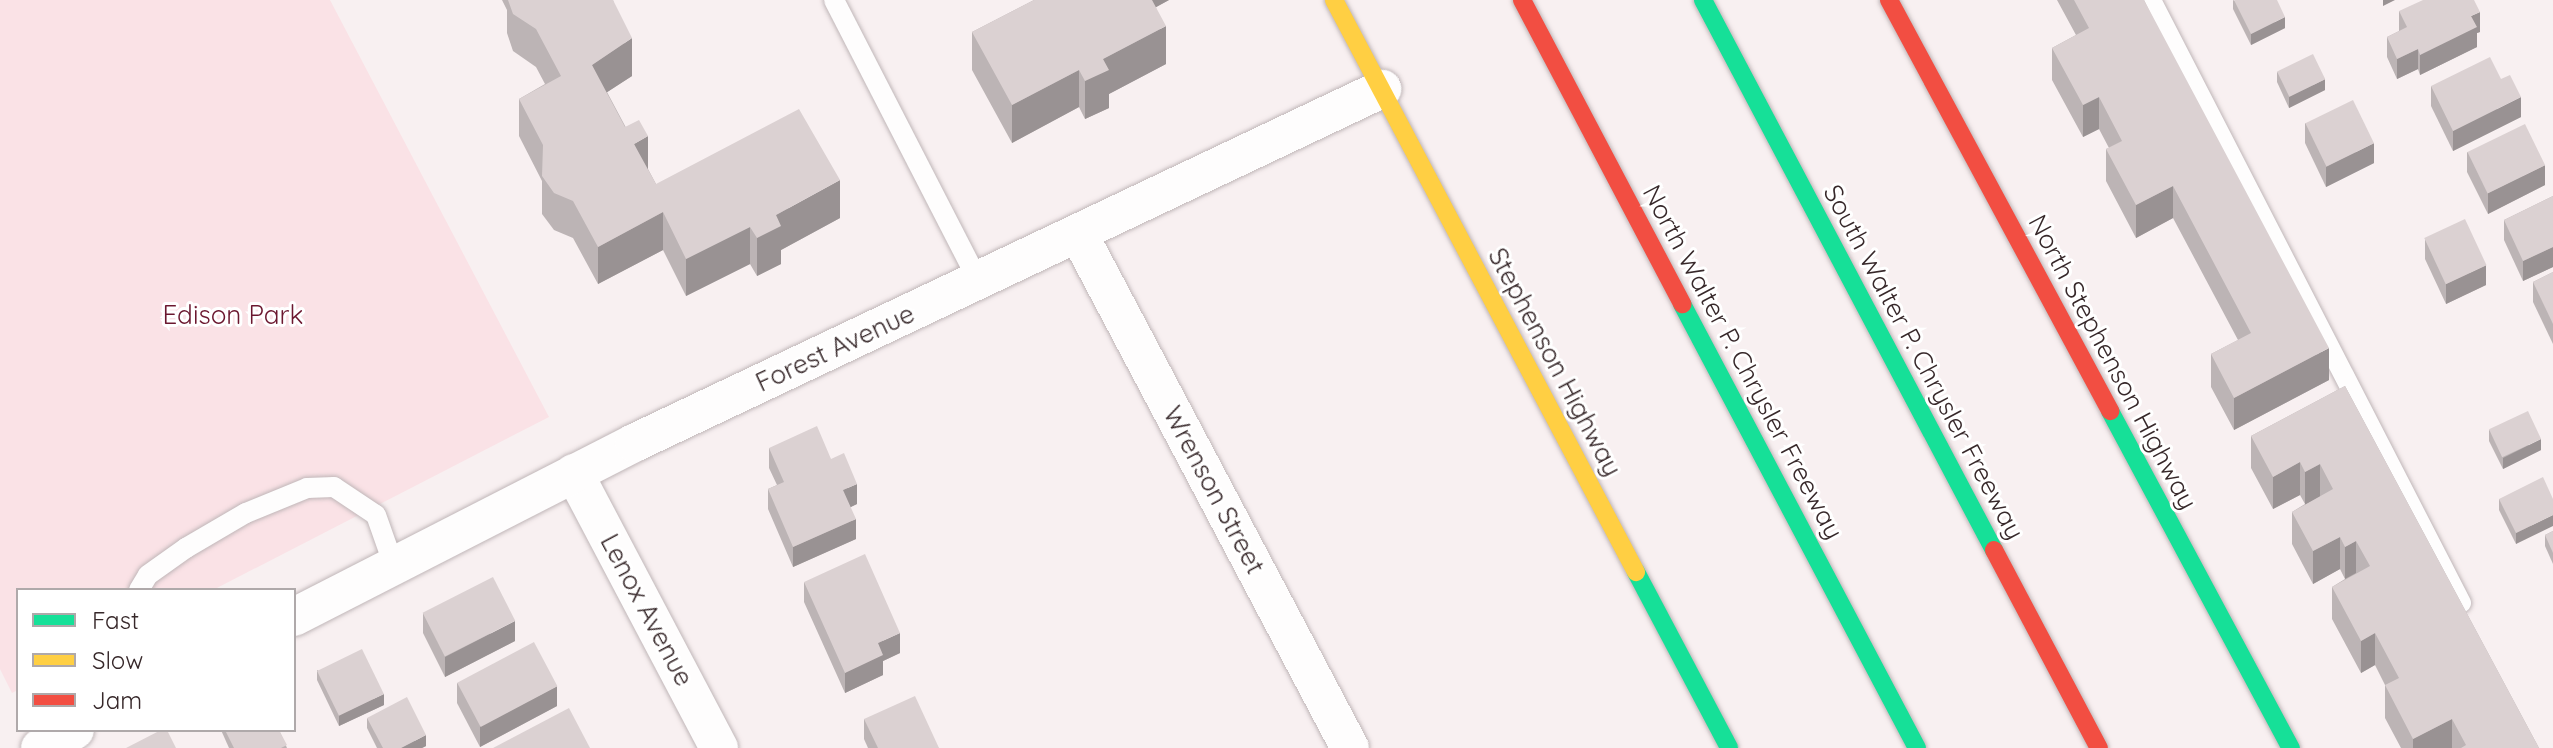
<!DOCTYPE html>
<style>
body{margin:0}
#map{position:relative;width:2553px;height:748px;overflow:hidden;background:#f8f0f1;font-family:Quicksand,sans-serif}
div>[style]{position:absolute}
.green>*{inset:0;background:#fae2e6}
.roads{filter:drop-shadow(0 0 2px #c0b6b8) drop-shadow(0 0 2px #c0b6b8)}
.lane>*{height:20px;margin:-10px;padding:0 10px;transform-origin:10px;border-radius:10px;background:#fefdfd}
.street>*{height:38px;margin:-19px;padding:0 19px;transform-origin:19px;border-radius:19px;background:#fefdfd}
.fast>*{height:18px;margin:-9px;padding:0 9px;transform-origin:9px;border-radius:9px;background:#16e098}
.slow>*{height:18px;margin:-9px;padding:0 9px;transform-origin:9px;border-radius:9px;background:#ffcf43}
.jam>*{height:18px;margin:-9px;padding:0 9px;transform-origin:9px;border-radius:9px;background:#f24e42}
.wall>*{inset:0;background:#bcb4b5}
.shaded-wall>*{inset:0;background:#999293}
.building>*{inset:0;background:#dbd1d2;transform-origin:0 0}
span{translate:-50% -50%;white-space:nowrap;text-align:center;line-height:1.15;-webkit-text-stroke:6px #fff;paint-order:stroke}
.park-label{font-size:26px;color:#6b172f}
.street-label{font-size:26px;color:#37282a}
.legend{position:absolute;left:16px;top:588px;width:280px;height:144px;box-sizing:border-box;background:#fff;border:2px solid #afa9aa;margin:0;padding:10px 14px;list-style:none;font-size:24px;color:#37282a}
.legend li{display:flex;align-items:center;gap:16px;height:40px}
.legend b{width:40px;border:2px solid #afa9aa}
</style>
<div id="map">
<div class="green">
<div style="clip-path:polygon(0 0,330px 0,549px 417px,213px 590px,18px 590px,18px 690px,12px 693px,0 669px)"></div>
</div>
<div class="roads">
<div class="lane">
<div style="left:834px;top:0;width:315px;rotate:62.8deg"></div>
<div style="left:2151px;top:0;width:678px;rotate:62.79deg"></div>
<div style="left:139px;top:590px;width:17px;rotate:-59deg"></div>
<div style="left:148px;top:575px;width:47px;rotate:-35.4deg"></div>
<div style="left:186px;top:548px;width:69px;rotate:-30.3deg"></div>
<div style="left:246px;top:513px;width:66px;rotate:-22.3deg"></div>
<div style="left:307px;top:488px;width:27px;rotate:-2deg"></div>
<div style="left:334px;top:487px;width:50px;rotate:33.7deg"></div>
<div style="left:376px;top:515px;width:54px;rotate:70.6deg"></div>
</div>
<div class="street">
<div style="left:1078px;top:233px;width:582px;rotate:62.16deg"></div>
<div style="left:574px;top:473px;width:311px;rotate:62.2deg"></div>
<div style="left:294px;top:617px;width:382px;rotate:-27.1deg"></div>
<div style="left:634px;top:443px;width:828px;rotate:-25.33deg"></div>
<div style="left:40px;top:748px;width:39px;rotate:-27deg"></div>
</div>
<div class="fast">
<div style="left:1703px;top:0;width:622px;rotate:62.12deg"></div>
<div style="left:1682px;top:304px;width:502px;rotate:62.11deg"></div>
<div style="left:2110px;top:411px;width:383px;rotate:61.8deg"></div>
<div style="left:1636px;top:572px;width:199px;rotate:62.1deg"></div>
</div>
<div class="slow">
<div style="left:1334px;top:0;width:647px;rotate:62.17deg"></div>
</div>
<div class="jam">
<div style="left:1522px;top:0;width:344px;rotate:62.2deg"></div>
<div style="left:1889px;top:0;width:467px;rotate:61.7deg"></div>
<div style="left:1994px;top:550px;width:224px;rotate:62.1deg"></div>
</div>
</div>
<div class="wall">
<div style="clip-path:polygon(502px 0,613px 0,632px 76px,607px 92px,656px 184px,840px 218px,781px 250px,781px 264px,757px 276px,750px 264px,686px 296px,663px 250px,598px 284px,573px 238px,554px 230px,542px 214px,542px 181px,519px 136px,519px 99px,545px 84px,536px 67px,513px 51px,507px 33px,507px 10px)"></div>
<div style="clip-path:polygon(1034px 0,1169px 0,1156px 7px,1166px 64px,1109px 94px,1109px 108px,1085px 119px,1079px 107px,1012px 143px,972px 70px,972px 32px)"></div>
<div style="clip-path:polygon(2057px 0,2144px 0,2329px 380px,2234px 430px,2211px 387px,2211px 354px,2238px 340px,2173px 218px,2136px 238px,2106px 181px,2106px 149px,2109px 148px,2099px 129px,2083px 137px,2052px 80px,2052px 48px,2076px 35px)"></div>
<div style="clip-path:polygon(2233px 0,2285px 28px,2251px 45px,2233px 9px)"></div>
<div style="clip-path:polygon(2399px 11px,2480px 32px,2477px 33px,2477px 47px,2420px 75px,2418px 69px,2397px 79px,2387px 57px,2387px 37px,2399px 31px)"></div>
<div style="clip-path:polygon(2277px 72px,2325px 90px,2289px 108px,2277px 82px)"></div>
<div style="clip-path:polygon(2431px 86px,2521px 117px,2453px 151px,2431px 106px)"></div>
<div style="clip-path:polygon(2305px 123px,2374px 163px,2326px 187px,2305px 143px)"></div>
<div style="clip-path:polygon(2467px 152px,2545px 185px,2488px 214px,2467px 172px)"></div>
<div style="clip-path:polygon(2553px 196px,2553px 267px,2523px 281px,2504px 240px,2504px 220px)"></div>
<div style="clip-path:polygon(2425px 239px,2486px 285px,2446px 304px,2425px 259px)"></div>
<div style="clip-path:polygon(2553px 272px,2553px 344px,2533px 302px,2533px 282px)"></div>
<div style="clip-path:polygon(2345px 386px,2539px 748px,2401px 748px,2385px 718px,2385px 685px,2375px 665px,2361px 673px,2332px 619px,2332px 587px,2345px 579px,2340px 569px,2313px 584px,2292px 544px,2292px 512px,2305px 504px,2300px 495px,2273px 509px,2251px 468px,2251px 436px)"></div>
<div style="clip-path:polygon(2489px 430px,2541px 450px,2503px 469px,2489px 441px)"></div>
<div style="clip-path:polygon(769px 448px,831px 459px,857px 504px,850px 507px,856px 539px,793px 567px,768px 509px,768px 489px,777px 485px,769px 468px)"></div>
<div style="clip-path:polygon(2499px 499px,2553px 499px,2516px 544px,2499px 510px)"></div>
<div style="clip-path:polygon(2553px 531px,2553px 564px,2545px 546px,2545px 535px)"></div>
<div style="clip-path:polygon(804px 582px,900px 653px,883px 661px,883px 675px,845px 693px,804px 602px)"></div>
<div style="clip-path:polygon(423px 613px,515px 641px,445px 677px,423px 633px)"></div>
<div style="clip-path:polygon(317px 670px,384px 705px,339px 726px,317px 680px)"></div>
<div style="clip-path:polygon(457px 683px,557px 706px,480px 747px,457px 703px)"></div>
<div style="clip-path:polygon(367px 718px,426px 746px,422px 748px,377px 748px,367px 728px)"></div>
<div style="clip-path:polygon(864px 719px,939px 748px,868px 748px,864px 739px)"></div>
<div style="clip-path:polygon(221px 730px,279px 730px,287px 748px,229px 748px)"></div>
</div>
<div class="shaded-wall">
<div style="clip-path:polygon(1140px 0,1169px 0,1140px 16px)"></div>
<div style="clip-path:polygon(2383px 0,2395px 0,2383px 6px)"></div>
<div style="clip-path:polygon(2480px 12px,2480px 32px,2477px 33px,2477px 47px,2420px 75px,2420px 55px,2471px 16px)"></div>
<div style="clip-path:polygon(2285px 17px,2285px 28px,2251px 45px,2251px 34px)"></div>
<div style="clip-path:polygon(1166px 26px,1166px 64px,1109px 94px,1109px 108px,1085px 119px,1085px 81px,1103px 59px)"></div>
<div style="clip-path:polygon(632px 38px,632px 76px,592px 102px,592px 65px)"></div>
<div style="clip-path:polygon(2418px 49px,2418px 69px,2397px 79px,2397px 59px)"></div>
<div style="clip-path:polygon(1079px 70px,1079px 107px,1012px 143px,1012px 105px)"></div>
<div style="clip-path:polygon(2325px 79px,2325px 90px,2289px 108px,2289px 97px)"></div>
<div style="clip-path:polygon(2099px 97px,2099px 129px,2083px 137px,2083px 105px)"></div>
<div style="clip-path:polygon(2521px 97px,2521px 117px,2453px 151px,2453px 131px)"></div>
<div style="clip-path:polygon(648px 136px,648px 174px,634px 144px)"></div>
<div style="clip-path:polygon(2374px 143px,2374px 163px,2326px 187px,2326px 167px)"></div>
<div style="clip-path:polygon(2545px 165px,2545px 185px,2488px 214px,2488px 193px)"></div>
<div style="clip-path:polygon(840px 180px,840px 218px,781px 250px,781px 264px,757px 276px,757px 238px,776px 215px)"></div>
<div style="clip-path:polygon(2173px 186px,2173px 218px,2136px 238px,2136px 205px)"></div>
<div style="clip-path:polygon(663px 212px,663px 250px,598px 284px,598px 247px)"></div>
<div style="clip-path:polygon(750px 227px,750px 264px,686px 296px,686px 259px)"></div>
<div style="clip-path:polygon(2553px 247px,2553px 267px,2523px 281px,2523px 261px)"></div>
<div style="clip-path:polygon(2486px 265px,2486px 285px,2446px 304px,2446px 284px)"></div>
<div style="clip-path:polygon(2329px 348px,2329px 380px,2234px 430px,2234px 398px)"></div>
<div style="clip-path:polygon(2541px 439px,2541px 450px,2503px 469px,2503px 458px)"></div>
<div style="clip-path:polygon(2300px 462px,2300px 495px,2273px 509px,2273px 477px)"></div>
<div style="clip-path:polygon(2320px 464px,2320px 497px,2305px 505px,2305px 472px)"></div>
<div style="clip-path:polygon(857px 484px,857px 504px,843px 511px,843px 490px)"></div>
<div style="clip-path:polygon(2553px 515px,2553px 526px,2516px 544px,2516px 533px)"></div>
<div style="clip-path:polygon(856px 519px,856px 539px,793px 567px,793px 547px)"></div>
<div style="clip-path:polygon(2340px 537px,2340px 569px,2313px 584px,2313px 551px)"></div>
<div style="clip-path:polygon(2356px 541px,2356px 573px,2345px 579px,2345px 547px)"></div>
<div style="clip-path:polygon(515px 621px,515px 641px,445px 677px,445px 657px)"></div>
<div style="clip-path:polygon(900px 633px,900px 653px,883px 661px,883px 675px,845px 693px,845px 673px,878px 643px)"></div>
<div style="clip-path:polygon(2375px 633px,2375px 665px,2361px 673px,2361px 641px)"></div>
<div style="clip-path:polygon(557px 686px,557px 706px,480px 747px,480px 726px)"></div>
<div style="clip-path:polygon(384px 694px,384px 705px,339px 726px,339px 715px)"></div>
<div style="clip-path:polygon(2452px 719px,2452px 748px,2413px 748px,2413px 739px)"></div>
<div style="clip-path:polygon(426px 735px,426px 746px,422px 748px,401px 748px)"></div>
</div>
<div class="building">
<div style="clip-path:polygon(508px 0,613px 0,632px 38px,592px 65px,625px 127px,639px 120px,648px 136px,634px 144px,656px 184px,799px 109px,840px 180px,776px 215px,781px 226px,757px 238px,750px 227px,686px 259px,663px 212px,598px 247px,573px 201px,554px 193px,542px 176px,543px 145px,519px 99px,561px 76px,536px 29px,513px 14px)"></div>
<div style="clip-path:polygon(1034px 0,1152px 0,1166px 26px,1103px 59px,1109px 70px,1085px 81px,1079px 70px,1012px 105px,972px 32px)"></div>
<div style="clip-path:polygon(2074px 0,2144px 0,2329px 348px,2234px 398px,2211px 354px,2251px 333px,2173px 186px,2136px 205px,2106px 149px,2122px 141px,2099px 97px,2083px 105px,2052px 48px,2089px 28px)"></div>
<div style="clip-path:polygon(2234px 0,2277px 0,2285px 17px,2251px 34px)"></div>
<div style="clip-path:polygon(2423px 0,2474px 0,2480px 12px,2471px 16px,2477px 27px,2420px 55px,2418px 49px,2397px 59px,2387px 37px,2407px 27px,2399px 11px)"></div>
<div style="left:2313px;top:54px;width:28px;height:40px;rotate:64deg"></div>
<div style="clip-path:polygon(2490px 57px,2501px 79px,2510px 75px,2521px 97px,2453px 131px,2431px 86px)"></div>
<div style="left:2353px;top:100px;width:48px;height:53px;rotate:64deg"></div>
<div style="left:2525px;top:124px;width:46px;height:64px;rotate:64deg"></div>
<div style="clip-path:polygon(2553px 196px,2553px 247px,2523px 261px,2504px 220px)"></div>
<div style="left:2465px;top:219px;width:51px;height:45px;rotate:65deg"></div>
<div style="clip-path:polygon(2553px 272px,2553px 324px,2533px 282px)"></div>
<div style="clip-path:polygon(2345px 386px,2539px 748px,2461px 748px,2466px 745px,2452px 719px,2413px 739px,2385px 685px,2399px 678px,2375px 633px,2361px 641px,2332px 587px,2370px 566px,2356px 541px,2345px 547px,2340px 537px,2313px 551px,2292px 512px,2333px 489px,2320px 464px,2305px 472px,2300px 462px,2273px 477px,2251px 436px)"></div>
<div style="left:2528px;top:411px;width:31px;height:43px;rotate:65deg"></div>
<div style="clip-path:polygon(817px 426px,831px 459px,844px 453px,857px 484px,843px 490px,856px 519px,793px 547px,768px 489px,784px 482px,769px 448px)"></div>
<div style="clip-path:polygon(2543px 477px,2553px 499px,2553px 515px,2516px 533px,2499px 499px)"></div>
<div style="clip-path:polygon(2553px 531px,2553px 553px,2545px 535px)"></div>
<div style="clip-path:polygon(865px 554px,900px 633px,878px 643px,883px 655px,845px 673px,804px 582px)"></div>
<div style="left:493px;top:577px;width:49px;height:79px;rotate:63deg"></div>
<div style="left:534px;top:642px;width:50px;height:87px;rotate:62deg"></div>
<div style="left:362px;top:649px;width:50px;height:50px;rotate:64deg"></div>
<div style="clip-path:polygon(915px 696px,939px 748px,878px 748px,864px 719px)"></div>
<div style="clip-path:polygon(407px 697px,426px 735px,401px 748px,383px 748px,367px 718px)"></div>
<div style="clip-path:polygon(569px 708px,590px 748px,493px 748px)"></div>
<div style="clip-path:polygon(161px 730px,167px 730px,176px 748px,126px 748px)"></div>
<div style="clip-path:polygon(225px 730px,279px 730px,287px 745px,281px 748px,234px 748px)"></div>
</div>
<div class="park-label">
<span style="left:233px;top:315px">Edison Park</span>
</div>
<div class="street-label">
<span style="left:835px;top:348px;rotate:-25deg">Forest Avenue</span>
<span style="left:1555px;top:362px;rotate:62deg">Stephenson Highway</span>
<span style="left:1743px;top:362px;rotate:62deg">North Walter P. Chrysler Freeway</span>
<span style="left:1924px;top:362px;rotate:62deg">South Walter P. Chrysler Freeway</span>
<span style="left:2113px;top:362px;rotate:62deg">North Stephenson Highway</span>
<span style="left:1214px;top:490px;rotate:62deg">Wrenson Street</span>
<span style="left:647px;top:610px;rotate:62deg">Lenox Avenue</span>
</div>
<ul class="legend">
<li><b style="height:10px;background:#16e098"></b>Fast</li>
<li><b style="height:10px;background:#ffcf43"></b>Slow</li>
<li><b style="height:10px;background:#f24e42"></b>Jam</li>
</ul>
</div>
